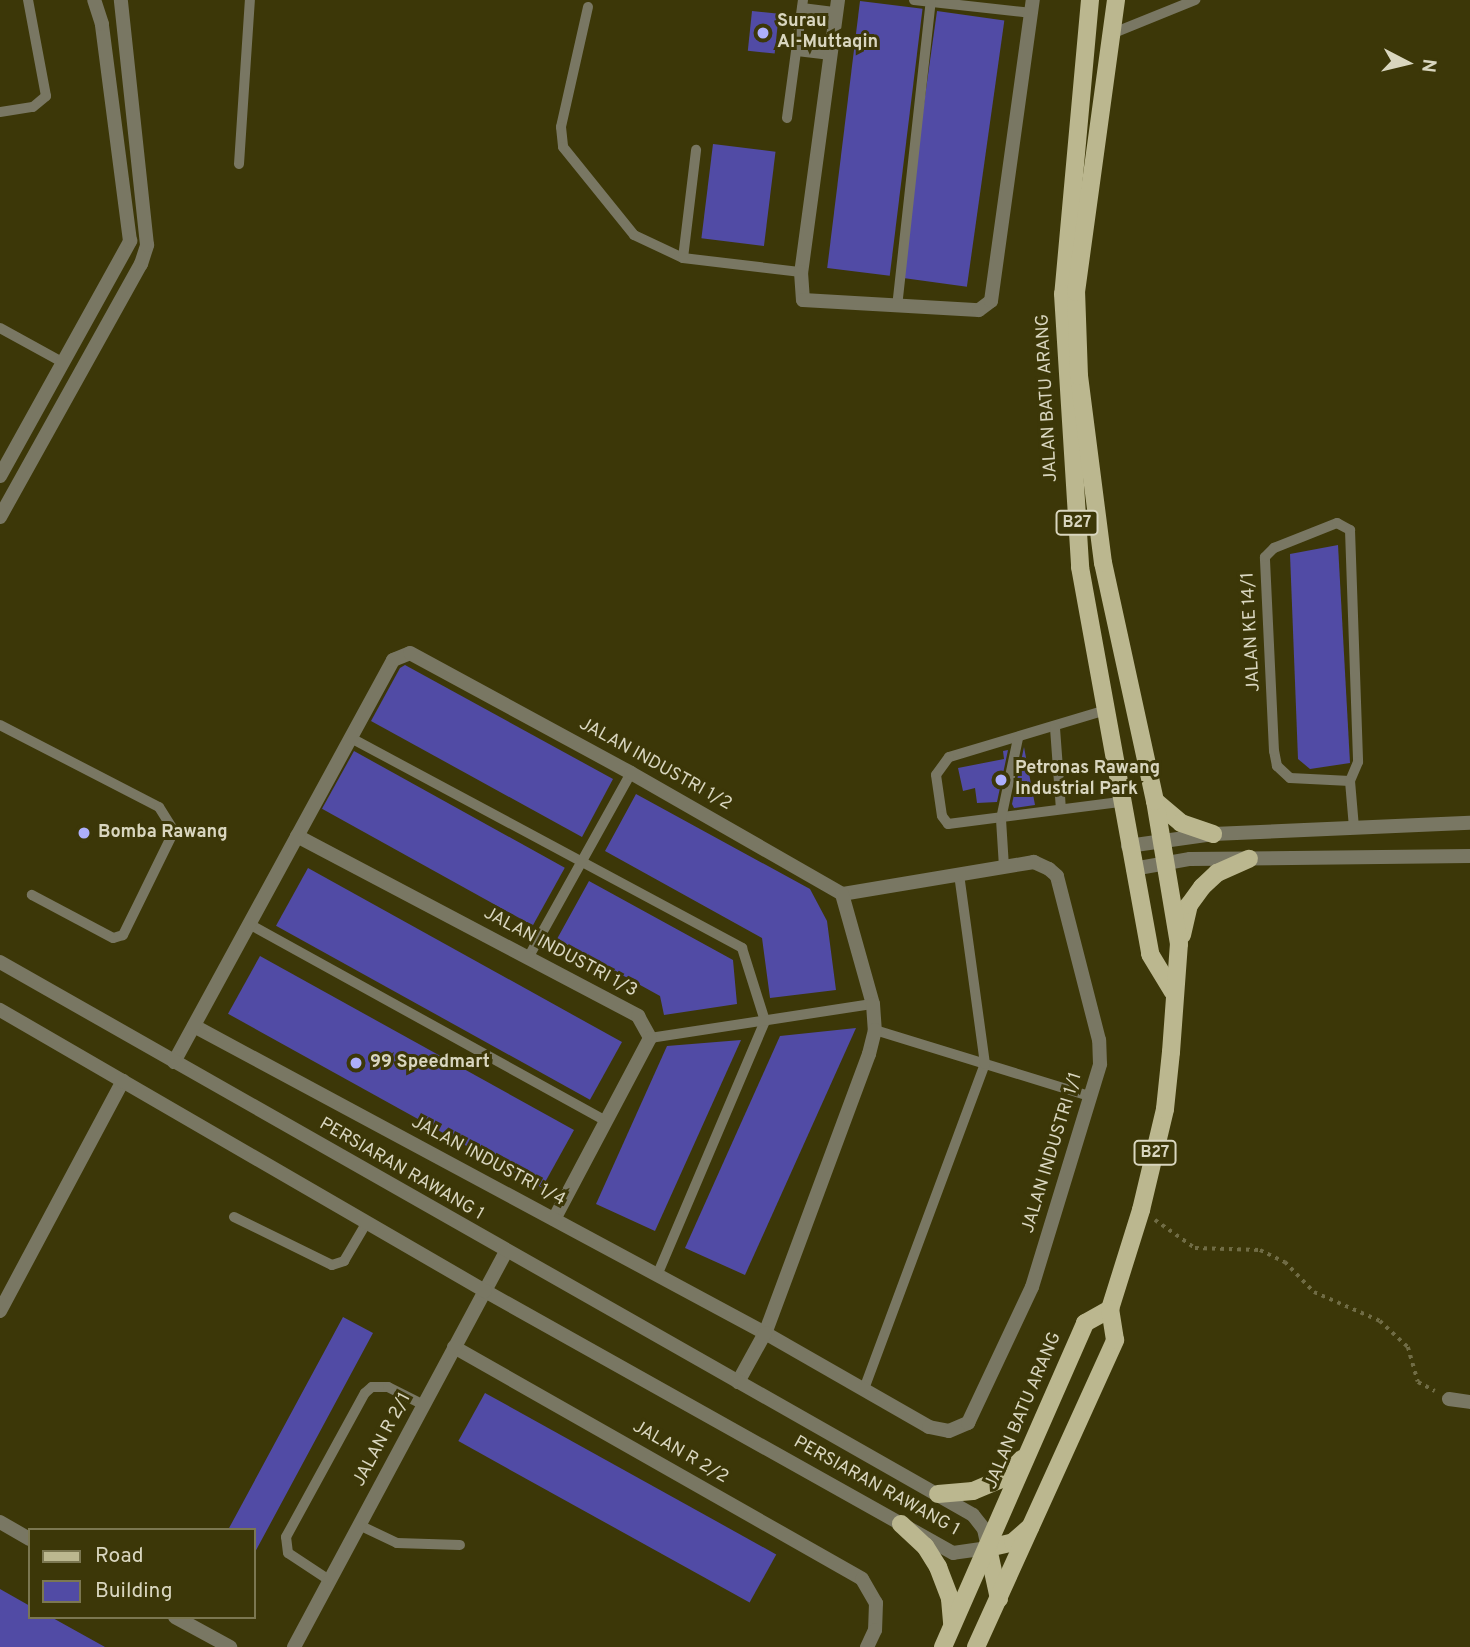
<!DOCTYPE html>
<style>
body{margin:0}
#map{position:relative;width:1470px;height:1647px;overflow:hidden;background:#3c3708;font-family:Overpass,sans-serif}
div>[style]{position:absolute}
.building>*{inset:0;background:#514ba5;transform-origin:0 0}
.path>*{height:3.5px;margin-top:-1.75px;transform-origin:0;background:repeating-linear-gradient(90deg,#706c45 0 3.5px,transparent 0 8.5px)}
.service>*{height:10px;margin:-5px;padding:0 5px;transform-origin:5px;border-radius:5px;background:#797763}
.minor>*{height:14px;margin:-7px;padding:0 7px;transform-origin:7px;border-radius:7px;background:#797763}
.tertiary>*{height:14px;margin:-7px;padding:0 7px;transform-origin:7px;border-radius:7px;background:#797763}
.primary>*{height:18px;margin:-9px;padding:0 9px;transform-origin:9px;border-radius:9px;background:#bbb78f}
.dots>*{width:19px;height:19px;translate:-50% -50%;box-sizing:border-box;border:4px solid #3c3708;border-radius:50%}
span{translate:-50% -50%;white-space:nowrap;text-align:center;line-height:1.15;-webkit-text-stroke:6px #3c3708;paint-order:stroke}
.shield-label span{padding:2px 5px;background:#3c3708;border:2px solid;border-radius:5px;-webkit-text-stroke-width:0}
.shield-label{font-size:16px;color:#d9d6bf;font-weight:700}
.poi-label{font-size:18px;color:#d9d6bf;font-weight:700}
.left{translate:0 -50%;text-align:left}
.street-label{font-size:18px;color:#d9d6bf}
.legend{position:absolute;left:28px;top:1528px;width:228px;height:91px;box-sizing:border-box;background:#3c3708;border:2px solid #7b7751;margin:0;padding:9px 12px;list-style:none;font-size:21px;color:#d9d6bf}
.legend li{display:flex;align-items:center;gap:14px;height:35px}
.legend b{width:35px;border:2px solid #7b7751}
.north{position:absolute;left:1372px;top:28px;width:70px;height:70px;-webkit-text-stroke:5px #3c3708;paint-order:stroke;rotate:97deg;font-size:19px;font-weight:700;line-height:28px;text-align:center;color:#d9d6bf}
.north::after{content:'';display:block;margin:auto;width:24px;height:32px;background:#d9d6bf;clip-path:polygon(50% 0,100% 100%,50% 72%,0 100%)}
</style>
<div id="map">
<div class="building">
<div style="left:860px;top:1px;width:63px;height:269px;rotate:7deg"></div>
<div style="left:752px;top:11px;width:27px;height:40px;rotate:6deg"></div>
<div style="left:937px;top:11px;width:68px;height:269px;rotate:8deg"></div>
<div style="left:713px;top:144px;width:63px;height:95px;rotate:7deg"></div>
<div style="clip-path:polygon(1338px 545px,1350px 763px,1310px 769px,1298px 759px,1290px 554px)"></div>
<div style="clip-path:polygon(405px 665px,613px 779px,582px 837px,371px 721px,400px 668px)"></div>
<div style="clip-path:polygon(1024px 747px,1035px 805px,1014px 808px,1012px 804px)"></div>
<div style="clip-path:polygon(1008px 750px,997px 802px,977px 803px,975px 788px,963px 791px,958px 768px,1004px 759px,1003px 751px)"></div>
<div style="left:354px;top:751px;width:241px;height:66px;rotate:29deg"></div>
<div style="clip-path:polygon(636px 794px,810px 889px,827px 921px,836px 990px,770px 998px,762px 938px,605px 851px)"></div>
<div style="left:308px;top:868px;width:359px;height:66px;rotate:29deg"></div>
<div style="clip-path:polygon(589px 881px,733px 960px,737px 1004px,664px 1015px,660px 996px,557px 939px)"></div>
<div style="left:260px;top:956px;width:359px;height:66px;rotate:29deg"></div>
<div style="clip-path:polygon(856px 1028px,745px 1275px,685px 1248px,780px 1036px)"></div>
<div style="clip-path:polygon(741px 1040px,655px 1231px,596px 1204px,667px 1046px)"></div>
<div style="clip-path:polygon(343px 1317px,373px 1333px,254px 1554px,254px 1530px,228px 1530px)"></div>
<div style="left:485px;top:1393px;width:333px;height:55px;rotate:29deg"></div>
<div style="clip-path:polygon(0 1589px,30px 1606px,30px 1617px,51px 1617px,105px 1647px,0 1647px)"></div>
</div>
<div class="path">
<div style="left:1155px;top:1220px;width:49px;rotate:35deg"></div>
<div style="left:1195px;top:1248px;width:65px;rotate:1.8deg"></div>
<div style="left:1260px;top:1250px;width:28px;rotate:26deg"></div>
<div style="left:1285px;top:1262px;width:42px;rotate:46deg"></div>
<div style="left:1314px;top:1292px;width:72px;rotate:23.7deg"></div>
<div style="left:1380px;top:1321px;width:38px;rotate:43deg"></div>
<div style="left:1408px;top:1347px;width:36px;rotate:74deg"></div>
<div style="left:1418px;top:1382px;width:19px;rotate:28deg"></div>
</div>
<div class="service">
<div style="left:914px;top:0;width:119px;rotate:6.3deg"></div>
<div style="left:588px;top:7px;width:123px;rotate:102.7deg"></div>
<div style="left:561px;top:127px;width:20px;rotate:84deg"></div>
<div style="left:563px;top:147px;width:113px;rotate:51.1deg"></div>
<div style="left:634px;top:235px;width:54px;rotate:25.1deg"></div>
<div style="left:683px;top:258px;width:119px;rotate:6.8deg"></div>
<div style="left:802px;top:8px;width:34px;rotate:7deg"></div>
<div style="left:1111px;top:34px;width:91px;rotate:-22deg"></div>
<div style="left:797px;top:51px;width:34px;rotate:7deg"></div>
<div style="left:0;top:112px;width:33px;rotate:-9deg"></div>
<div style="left:33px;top:107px;width:17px;rotate:-40deg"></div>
<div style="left:46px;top:96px;width:98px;rotate:-100.6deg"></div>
<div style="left:787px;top:118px;width:119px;rotate:-82.3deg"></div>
<div style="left:239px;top:164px;width:164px;rotate:-86.2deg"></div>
<div style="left:683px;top:258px;width:109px;rotate:-83.1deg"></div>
<div style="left:897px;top:307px;width:309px;rotate:-83.7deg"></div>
<div style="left:0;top:328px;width:73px;rotate:28.7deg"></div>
<div style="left:1106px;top:710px;width:164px;rotate:163.3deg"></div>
<div style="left:949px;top:757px;width:22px;rotate:126deg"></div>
<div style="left:936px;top:775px;width:41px;rotate:81.7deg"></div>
<div style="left:942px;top:816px;width:10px;rotate:53deg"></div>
<div style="left:948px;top:824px;width:173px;rotate:-7.3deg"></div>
<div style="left:0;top:725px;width:179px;rotate:27.3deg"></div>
<div style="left:159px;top:807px;width:28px;rotate:58deg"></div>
<div style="left:174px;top:831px;width:116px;rotate:116.1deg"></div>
<div style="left:123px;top:935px;width:10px;rotate:163deg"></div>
<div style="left:113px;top:938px;width:92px;rotate:-152deg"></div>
<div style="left:1055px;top:728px;width:81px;rotate:85.8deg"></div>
<div style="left:351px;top:738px;width:444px;rotate:28.2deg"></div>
<div style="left:742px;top:948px;width:77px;rotate:72.5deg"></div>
<div style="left:765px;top:1021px;width:276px;rotate:113deg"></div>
<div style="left:1350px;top:781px;width:60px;rotate:-177.1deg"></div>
<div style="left:1290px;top:778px;width:18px;rotate:-137deg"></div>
<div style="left:1277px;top:766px;width:15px;rotate:-101deg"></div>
<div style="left:1274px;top:751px;width:194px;rotate:-92.7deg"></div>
<div style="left:1265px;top:557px;width:13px;rotate:-45deg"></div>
<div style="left:1274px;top:548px;width:68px;rotate:-21.6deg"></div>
<div style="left:1337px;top:523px;width:15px;rotate:28deg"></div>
<div style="left:1350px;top:530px;width:232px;rotate:88deg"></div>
<div style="left:1358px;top:762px;width:21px;rotate:113deg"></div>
<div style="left:1350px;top:781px;width:47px;rotate:85.1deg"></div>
<div style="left:1004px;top:867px;width:48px;rotate:-93.6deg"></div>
<div style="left:1001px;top:819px;width:83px;rotate:-78.1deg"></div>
<div style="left:249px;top:924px;width:408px;rotate:28.9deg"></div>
<div style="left:528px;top:958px;width:212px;rotate:-60.9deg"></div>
<div style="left:875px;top:1030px;width:225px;rotate:17.1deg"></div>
<div style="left:650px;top:1038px;width:226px;rotate:-8.7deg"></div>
<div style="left:234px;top:1217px;width:109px;rotate:26.1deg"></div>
<div style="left:332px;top:1265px;width:13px;rotate:-18deg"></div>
<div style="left:344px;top:1261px;width:45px;rotate:-59.5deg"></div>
<div style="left:864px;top:1389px;width:347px;rotate:-69.6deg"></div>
<div style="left:985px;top:1064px;width:192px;rotate:-97.8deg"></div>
<div style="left:359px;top:1525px;width:42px;rotate:25.3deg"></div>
<div style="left:397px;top:1543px;width:63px;rotate:1.8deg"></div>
<div style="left:329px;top:1580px;width:49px;rotate:-146.6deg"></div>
<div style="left:288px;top:1553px;width:16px;rotate:-97deg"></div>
<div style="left:286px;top:1537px;width:164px;rotate:-61.3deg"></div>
<div style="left:365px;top:1393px;width:9px;rotate:-41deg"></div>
<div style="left:372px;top:1387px;width:16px"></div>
<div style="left:388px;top:1387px;width:40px;rotate:26.6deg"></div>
</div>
<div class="minor">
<div style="left:838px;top:0;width:275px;rotate:97.7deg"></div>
<div style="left:801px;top:272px;width:28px;rotate:86deg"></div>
<div style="left:803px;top:300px;width:176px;rotate:3.3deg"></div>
<div style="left:979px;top:310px;width:15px;rotate:-37deg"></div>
<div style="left:991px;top:301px;width:304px;rotate:-82.1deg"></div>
<div style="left:0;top:476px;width:269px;rotate:-61deg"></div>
<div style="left:130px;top:241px;width:219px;rotate:-97.4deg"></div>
<div style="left:102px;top:24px;width:25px;rotate:-108deg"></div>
<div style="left:0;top:517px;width:290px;rotate:-60.9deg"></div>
<div style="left:141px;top:264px;width:20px;rotate:-72deg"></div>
<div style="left:147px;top:245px;width:246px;rotate:-96.1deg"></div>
<div style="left:297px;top:836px;width:386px;rotate:27.8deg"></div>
<div style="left:638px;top:1016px;width:25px;rotate:61deg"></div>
<div style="left:650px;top:1038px;width:205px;rotate:117.9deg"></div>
<div style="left:194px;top:1026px;width:648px;rotate:28.26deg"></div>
<div style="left:765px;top:1333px;width:189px;rotate:29.8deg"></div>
<div style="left:929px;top:1427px;width:20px;rotate:11deg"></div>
<div style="left:949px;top:1431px;width:21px;rotate:-23deg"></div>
<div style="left:968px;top:1423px;width:150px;rotate:-64.8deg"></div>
<div style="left:1032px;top:1287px;width:233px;rotate:-73deg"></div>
<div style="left:1100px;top:1064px;width:24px;rotate:-92deg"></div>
<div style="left:1099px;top:1040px;width:169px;rotate:-104.4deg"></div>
<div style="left:1057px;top:876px;width:11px;rotate:-139deg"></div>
<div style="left:1049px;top:869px;width:17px;rotate:-155deg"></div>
<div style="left:1034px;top:862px;width:195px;rotate:170.5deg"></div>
<div style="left:174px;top:1062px;width:458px;rotate:-61.4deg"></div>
<div style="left:393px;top:660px;width:18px;rotate:-22deg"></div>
<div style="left:410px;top:653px;width:251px;rotate:28.5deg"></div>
<div style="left:631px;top:773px;width:243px;rotate:29.8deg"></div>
<div style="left:842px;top:894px;width:114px;rotate:74.3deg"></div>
<div style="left:873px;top:1004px;width:26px;rotate:86deg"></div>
<div style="left:875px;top:1030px;width:25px;rotate:104deg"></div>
<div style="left:869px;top:1054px;width:298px;rotate:110.4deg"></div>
<div style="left:765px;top:1333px;width:56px;rotate:118.9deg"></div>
<div style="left:0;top:1311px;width:261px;rotate:-61.9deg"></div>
<div style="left:454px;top:1347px;width:469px;rotate:29.6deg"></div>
<div style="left:862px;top:1579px;width:28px;rotate:60deg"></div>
<div style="left:876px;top:1603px;width:27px;rotate:92deg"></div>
<div style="left:875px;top:1630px;width:19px;rotate:115deg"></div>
<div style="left:1449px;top:1399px;width:21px;rotate:8deg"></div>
<div style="left:0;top:1522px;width:34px;rotate:30deg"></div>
<div style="left:175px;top:1617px;width:63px;rotate:28.6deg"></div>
<div style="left:294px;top:1647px;width:448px;rotate:-61.8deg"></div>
</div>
<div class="tertiary">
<div style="left:1128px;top:846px;width:86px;rotate:-8deg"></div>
<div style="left:1213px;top:834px;width:257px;rotate:-2.5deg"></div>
<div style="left:1133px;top:869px;width:58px;rotate:-10deg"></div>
<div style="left:1190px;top:859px;width:280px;rotate:-0.6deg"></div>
<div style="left:0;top:962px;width:1119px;rotate:29.61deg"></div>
<div style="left:973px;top:1515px;width:18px;rotate:52deg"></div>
<div style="left:984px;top:1529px;width:19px;rotate:78deg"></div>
<div style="left:988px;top:1548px;width:35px;rotate:172deg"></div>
<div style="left:953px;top:1553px;width:536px;rotate:-150.76deg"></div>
<div style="left:485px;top:1291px;width:561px;rotate:-149.91deg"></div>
</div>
<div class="primary">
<div style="left:1090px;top:0;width:295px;rotate:95.2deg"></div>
<div style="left:1063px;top:294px;width:274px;rotate:86.4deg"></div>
<div style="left:1080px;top:567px;width:393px;rotate:79.7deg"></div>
<div style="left:1150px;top:954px;width:44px;rotate:58.8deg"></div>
<div style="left:1155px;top:801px;width:34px;rotate:40deg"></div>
<div style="left:1181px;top:823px;width:34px;rotate:19deg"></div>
<div style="left:1182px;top:935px;width:31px;rotate:-77deg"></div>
<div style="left:1189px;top:905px;width:22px;rotate:-54deg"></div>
<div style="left:1202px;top:887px;width:21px;rotate:-43deg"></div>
<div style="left:1217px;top:873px;width:35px;rotate:-24deg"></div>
<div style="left:938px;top:1494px;width:35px;rotate:-5deg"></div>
<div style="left:973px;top:1491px;width:33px;rotate:-23deg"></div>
<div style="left:1003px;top:1478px;width:27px;rotate:-45deg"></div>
<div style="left:901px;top:1524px;width:33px;rotate:43deg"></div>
<div style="left:925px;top:1546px;width:25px;rotate:58deg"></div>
<div style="left:938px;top:1567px;width:34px;rotate:69deg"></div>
<div style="left:950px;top:1599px;width:24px;rotate:85deg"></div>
<div style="left:988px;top:1548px;width:26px;rotate:-13deg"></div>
<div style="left:1013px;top:1542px;width:23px;rotate:-41deg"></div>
<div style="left:988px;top:1548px;width:52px;rotate:77.8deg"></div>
<div style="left:943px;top:1647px;width:354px;rotate:-66.3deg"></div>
<div style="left:1085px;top:1323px;width:29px;rotate:-29deg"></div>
<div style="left:1110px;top:1309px;width:104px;rotate:-72.6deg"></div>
<div style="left:1141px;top:1210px;width:104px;rotate:-76.6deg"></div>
<div style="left:1165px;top:1109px;width:57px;rotate:-84deg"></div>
<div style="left:1171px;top:1052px;width:108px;rotate:-85.8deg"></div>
<div style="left:1179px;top:944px;width:145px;rotate:-99.5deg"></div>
<div style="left:1155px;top:801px;width:244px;rotate:-102.3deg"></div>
<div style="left:1103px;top:563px;width:189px;rotate:-97.3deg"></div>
<div style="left:1079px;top:376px;width:84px;rotate:-92deg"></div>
<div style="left:1076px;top:292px;width:295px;rotate:-82.2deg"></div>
<div style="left:976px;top:1647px;width:337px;rotate:-65.6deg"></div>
<div style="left:1115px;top:1340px;width:31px;rotate:-99deg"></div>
</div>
<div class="dots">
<div style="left:763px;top:33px;background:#adaffb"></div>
<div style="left:1001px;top:780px;background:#adaffb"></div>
<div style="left:84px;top:833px;background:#adaffb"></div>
<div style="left:356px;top:1063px;background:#adaffb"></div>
</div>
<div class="shield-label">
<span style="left:1077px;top:523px">B27</span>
<span style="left:1155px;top:1153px">B27</span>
</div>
<div class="poi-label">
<span class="left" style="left:777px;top:33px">Surau<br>Al-Muttaqin</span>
<span class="left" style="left:1015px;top:780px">Petronas Rawang<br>Industrial Park</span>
<span class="left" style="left:98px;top:833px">Bomba Rawang</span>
<span class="left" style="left:370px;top:1063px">99 Speedmart</span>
</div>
<div class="street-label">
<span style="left:1048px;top:398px;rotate:-93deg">JALAN BATU ARANG</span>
<span style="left:1252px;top:632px;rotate:-93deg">JALAN KE 14/1</span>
<span style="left:655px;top:765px;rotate:29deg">JALAN INDUSTRI 1/2</span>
<span style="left:560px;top:953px;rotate:28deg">JALAN INDUSTRI 1/3</span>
<span style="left:1053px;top:1153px;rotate:-73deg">JALAN INDUSTRI 1/1</span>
<span style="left:488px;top:1162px;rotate:28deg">JALAN INDUSTRI 1/4</span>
<span style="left:401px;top:1170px;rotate:30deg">PERSIARAN RAWANG 1</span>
<span style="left:1024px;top:1411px;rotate:-67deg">JALAN BATU ARANG</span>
<span style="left:383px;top:1440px;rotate:-62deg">JALAN R 2/1</span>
<span style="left:680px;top:1453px;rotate:30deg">JALAN R 2/2</span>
<span style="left:876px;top:1487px;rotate:29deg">PERSIARAN RAWANG 1</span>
</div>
<ul class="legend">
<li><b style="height:9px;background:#bbb78f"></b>Road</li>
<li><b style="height:19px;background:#514ba5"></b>Building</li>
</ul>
<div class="north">N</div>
</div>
